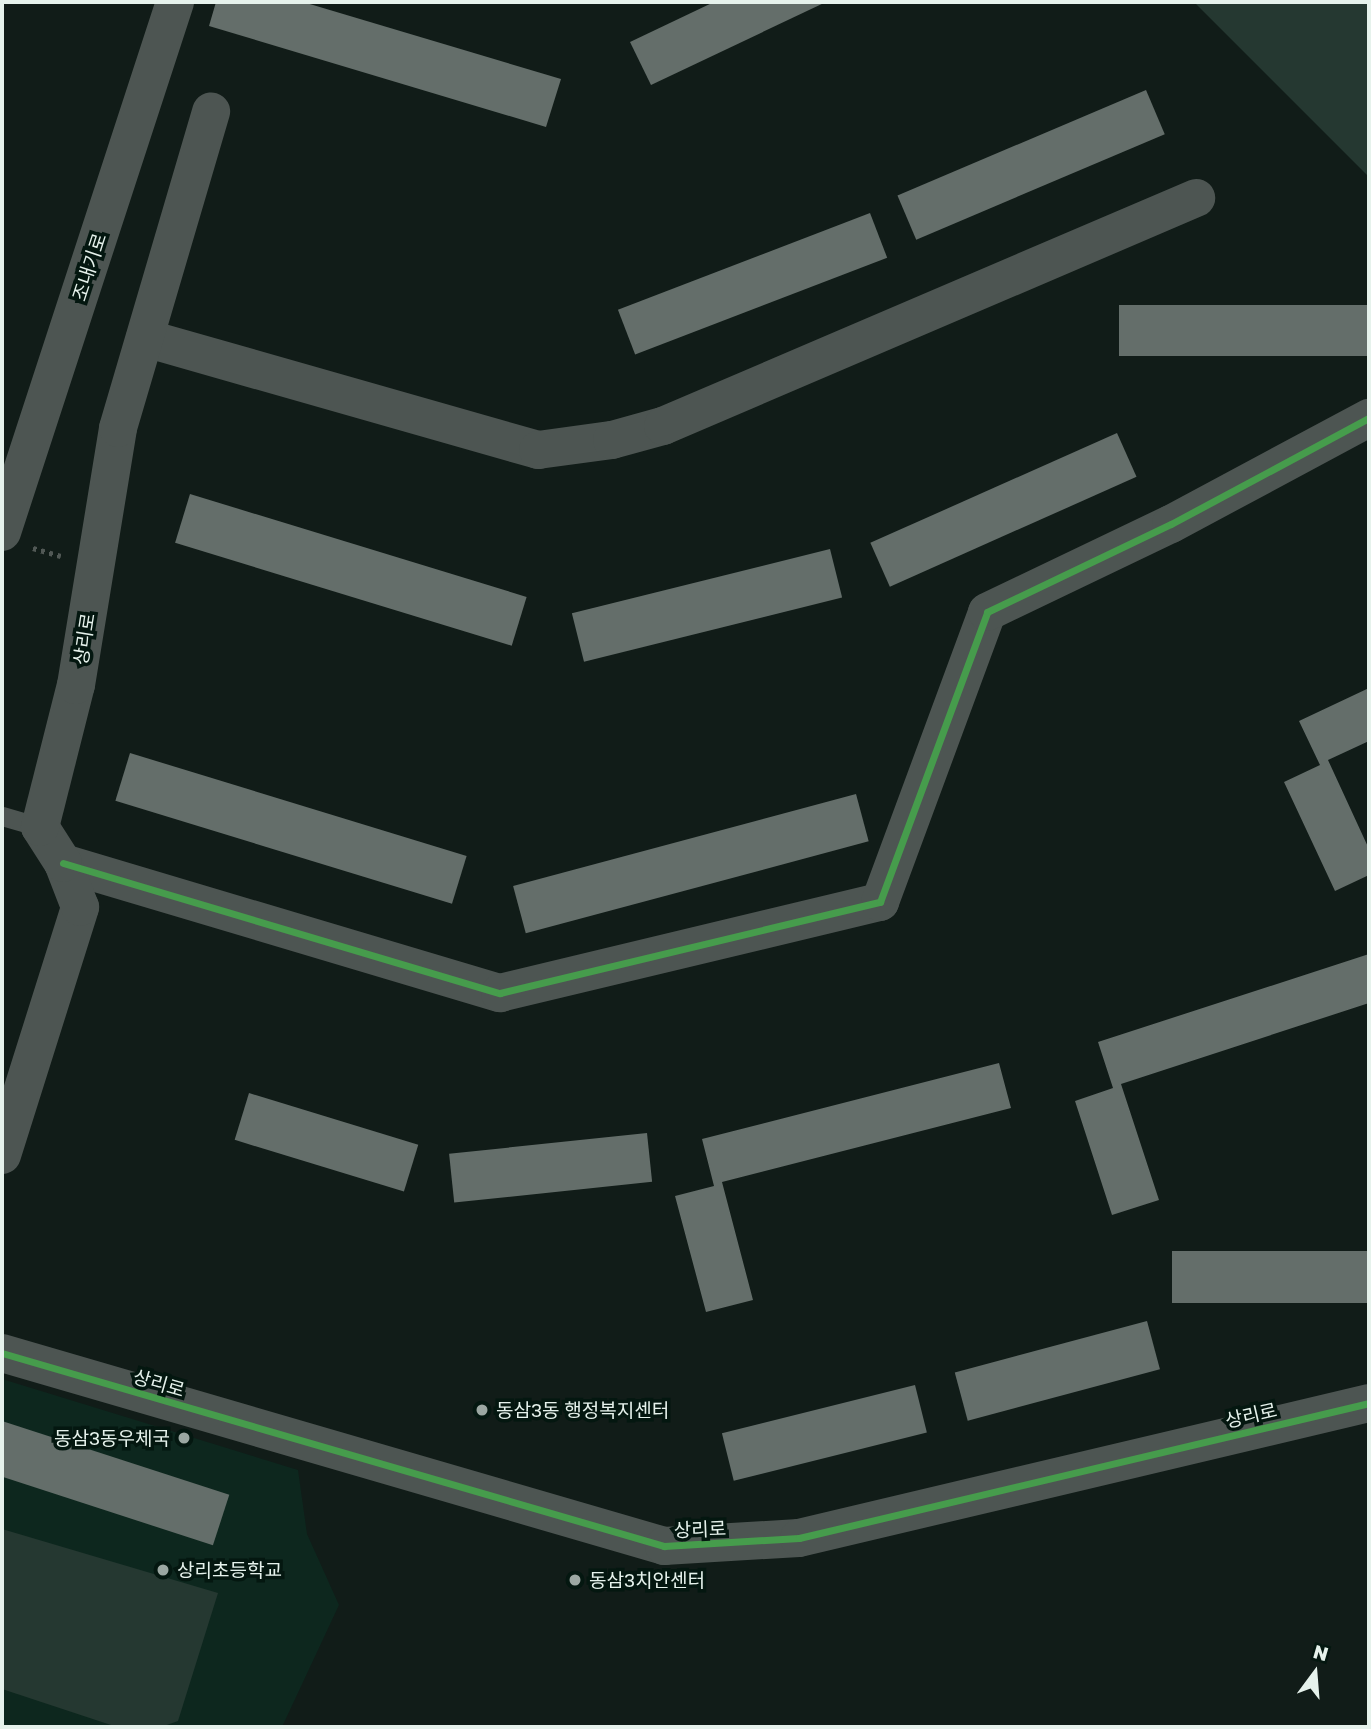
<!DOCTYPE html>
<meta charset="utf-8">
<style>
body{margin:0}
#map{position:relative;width:1371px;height:1729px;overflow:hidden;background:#111c18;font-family:"Golos Text","Noto Sans KR",sans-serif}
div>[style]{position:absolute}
.built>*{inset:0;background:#0d271e}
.green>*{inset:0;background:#253831}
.building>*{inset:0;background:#646e6a;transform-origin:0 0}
.path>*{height:4.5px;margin-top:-2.25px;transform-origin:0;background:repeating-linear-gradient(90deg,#515855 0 3.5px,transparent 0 8.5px)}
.service>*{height:19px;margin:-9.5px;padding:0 9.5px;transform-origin:9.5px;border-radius:9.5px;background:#4d5552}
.minor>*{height:38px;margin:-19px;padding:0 19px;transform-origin:19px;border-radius:19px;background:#4d5552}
.tertiary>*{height:38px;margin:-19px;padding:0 19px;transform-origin:19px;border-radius:19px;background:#4d5552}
.cycleway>*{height:7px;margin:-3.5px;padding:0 3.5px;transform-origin:3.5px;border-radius:3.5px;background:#469c4c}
.dots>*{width:19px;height:19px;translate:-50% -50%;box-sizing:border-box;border:4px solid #041710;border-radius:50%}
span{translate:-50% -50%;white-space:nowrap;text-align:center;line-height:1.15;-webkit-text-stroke:7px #041710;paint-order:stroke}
.street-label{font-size:19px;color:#e6f2ec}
.poi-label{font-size:19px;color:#e6f2ec}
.left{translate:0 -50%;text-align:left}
.right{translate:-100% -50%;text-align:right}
.frame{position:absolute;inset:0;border:4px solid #e6f2ec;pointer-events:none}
.north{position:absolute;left:1280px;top:1638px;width:70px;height:70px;-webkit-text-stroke:5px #041710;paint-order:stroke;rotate:16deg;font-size:19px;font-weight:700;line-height:28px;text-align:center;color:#e6f2ec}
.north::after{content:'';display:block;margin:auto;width:24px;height:32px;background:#e6f2ec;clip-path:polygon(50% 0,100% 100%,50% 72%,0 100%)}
</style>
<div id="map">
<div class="built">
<div style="clip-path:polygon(2px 1379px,298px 1470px,307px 1534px,339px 1605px,282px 1727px,2px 1727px)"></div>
</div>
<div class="green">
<div style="clip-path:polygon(1194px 2px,1369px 2px,1369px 177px)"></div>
<div style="clip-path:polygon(2px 1529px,218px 1593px,178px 1721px,161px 1727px,117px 1727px,2px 1689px)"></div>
</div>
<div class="building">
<div style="clip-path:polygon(216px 2px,303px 2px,561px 79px,546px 127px,209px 26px)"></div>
<div style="clip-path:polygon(714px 2px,826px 2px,651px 85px,630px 42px)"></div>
<div style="left:1146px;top:90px;width:48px;height:270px;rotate:67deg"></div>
<div style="left:870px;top:213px;width:48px;height:270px;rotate:69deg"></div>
<div style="left:1369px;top:305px;width:51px;height:250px;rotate:90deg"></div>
<div style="left:1117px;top:433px;width:48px;height:270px;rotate:66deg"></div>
<div style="left:190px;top:494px;width:352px;height:51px;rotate:17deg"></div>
<div style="left:830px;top:549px;width:50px;height:266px;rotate:76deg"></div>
<div style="clip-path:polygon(1369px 688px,1369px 741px,1328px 760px,1369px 849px,1369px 875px,1335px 891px,1284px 782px,1320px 765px,1299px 721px)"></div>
<div style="left:130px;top:753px;width:352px;height:50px;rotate:17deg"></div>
<div style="left:856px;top:794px;width:49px;height:355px;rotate:75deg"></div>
<div style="clip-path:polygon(1369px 954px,1369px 1003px,1121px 1084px,1159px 1200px,1112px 1215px,1075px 1101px,1113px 1088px,1098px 1042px)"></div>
<div style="clip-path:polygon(999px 1063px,1011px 1108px,722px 1182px,753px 1300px,706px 1312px,675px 1196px,714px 1186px,702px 1139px)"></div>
<div style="left:249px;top:1093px;width:177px;height:49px;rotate:17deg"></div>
<div style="left:647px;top:1133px;width:49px;height:199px;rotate:84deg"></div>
<div style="left:1369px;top:1251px;width:52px;height:197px;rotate:90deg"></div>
<div style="left:1147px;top:1321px;width:50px;height:199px;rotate:75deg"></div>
<div style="left:915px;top:1385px;width:49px;height:199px;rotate:76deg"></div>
<div style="left:2px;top:1421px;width:239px;height:53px;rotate:18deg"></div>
</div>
<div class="path">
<div style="left:33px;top:548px;width:29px;rotate:16deg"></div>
</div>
<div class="service">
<div style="left:2px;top:816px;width:40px;rotate:16deg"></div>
</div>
<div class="minor">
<div style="left:145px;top:338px;width:409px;rotate:15.9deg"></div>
<div style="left:538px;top:450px;width:75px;rotate:-7.7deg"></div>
<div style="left:612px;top:440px;width:53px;rotate:-15.4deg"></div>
<div style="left:663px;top:426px;width:580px;rotate:-23.16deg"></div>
<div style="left:2px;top:532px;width:558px;rotate:-71.92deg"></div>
<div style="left:63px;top:863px;width:456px;rotate:16.6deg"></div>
<div style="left:500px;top:993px;width:391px;rotate:-13.5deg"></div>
<div style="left:880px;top:902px;width:309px;rotate:-69.7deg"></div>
<div style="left:987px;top:612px;width:204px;rotate:-25.6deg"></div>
<div style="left:1171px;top:524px;width:225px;rotate:-28.2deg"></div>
</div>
<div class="tertiary">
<div style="left:2px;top:1155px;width:260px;rotate:-72.5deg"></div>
<div style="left:80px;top:907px;width:47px;rotate:-111.1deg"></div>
<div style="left:63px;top:863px;width:43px;rotate:-122.6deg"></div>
<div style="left:40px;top:827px;width:146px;rotate:-75.8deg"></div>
<div style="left:76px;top:685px;width:260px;rotate:-80.7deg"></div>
<div style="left:118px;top:428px;width:330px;rotate:-73.6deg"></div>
<div style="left:2px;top:1353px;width:690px;rotate:16.25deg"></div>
<div style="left:664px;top:1546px;width:135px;rotate:-3.4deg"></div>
<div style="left:799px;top:1538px;width:586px;rotate:-13.32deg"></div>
</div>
<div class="cycleway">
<div style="left:63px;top:863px;width:456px;rotate:16.6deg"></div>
<div style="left:500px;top:993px;width:391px;rotate:-13.5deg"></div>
<div style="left:880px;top:902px;width:309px;rotate:-69.7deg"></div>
<div style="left:987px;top:612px;width:204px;rotate:-25.6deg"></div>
<div style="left:1171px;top:524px;width:225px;rotate:-28.2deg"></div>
<div style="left:2px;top:1353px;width:690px;rotate:16.25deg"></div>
<div style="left:664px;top:1546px;width:135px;rotate:-3.4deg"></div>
<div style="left:799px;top:1538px;width:586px;rotate:-13.32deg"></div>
</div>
<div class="dots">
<div style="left:482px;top:1410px;background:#9ba7a2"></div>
<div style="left:184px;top:1438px;background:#9ba7a2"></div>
<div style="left:163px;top:1570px;background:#9ba7a2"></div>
<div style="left:575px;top:1580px;background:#9ba7a2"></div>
</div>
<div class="street-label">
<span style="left:89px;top:267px;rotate:-72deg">조내기로</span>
<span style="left:84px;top:639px;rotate:-81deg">상리로</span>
<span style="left:159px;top:1383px;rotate:16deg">상리로</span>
<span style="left:1251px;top:1415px;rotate:-13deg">상리로</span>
<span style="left:700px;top:1529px;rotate:-2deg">상리로</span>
</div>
<div class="poi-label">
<span class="left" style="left:496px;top:1410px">동삼3동 행정복지센터</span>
<span class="right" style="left:170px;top:1438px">동삼3동우체국</span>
<span class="left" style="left:177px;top:1570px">상리초등학교</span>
<span class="left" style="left:589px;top:1580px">동삼3치안센터</span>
</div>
<div class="frame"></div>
<div class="north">N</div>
</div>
